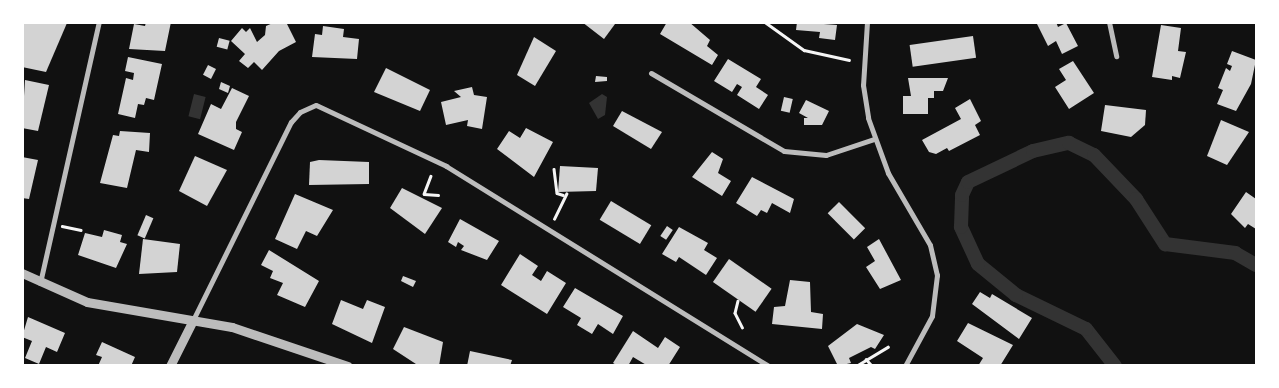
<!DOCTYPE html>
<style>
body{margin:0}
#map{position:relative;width:1279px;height:388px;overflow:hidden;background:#111;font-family:"Archivo Narrow",sans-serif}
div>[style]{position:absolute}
.water>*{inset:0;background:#333;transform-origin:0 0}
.canal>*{height:14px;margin:-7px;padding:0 7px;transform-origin:7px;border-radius:7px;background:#333}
.building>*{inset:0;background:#d3d3d3;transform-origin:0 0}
.path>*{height:2.5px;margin:-1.25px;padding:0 1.25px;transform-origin:1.25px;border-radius:1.25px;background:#f5f5f5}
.minor>*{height:5px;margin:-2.5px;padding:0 2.5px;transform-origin:2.5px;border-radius:2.5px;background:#bcbcbc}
.tertiary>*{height:9px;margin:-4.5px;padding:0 4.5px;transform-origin:4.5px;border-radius:4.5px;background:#bcbcbc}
span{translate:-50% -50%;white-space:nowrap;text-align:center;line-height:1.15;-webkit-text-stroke:4px #fff;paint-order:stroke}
.frame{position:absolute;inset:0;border:24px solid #fff;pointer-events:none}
</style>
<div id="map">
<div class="water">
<div style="left:194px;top:94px;width:12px;height:23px;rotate:14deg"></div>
<div style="clip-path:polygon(602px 94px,607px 97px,605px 115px,598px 119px,589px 103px)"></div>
</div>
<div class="canal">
<div style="left:1115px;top:366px;width:47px;rotate:-128.1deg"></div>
<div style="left:1086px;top:329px;width:78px;rotate:-154.1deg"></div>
<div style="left:1016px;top:295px;width:49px;rotate:-140.8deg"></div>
<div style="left:978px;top:264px;width:41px;rotate:-114.7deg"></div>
<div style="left:961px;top:227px;width:32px;rotate:-88deg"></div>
<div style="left:962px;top:195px;width:14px;rotate:-65deg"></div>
<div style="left:968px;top:182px;width:72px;rotate:-25.5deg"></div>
<div style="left:1033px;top:151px;width:37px;rotate:-13deg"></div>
<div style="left:1069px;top:143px;width:28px;rotate:26deg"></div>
<div style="left:1094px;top:155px;width:61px;rotate:46.3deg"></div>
<div style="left:1136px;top:199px;width:54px;rotate:57.2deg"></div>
<div style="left:1165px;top:244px;width:71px;rotate:7.3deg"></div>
<div style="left:1235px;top:253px;width:24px;rotate:30deg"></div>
</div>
<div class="building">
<div style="clip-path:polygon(22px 22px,67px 23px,46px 72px,22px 67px)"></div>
<div style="clip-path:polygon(146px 22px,171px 22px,165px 51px,129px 49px,134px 24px,145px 26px)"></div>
<div style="clip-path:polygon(275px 22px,286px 22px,296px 42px,279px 51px,262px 70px,254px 62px,248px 68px,239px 61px,245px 54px,231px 41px,242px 28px,246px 32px,250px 28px,257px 42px,265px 35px,266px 26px)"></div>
<div style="clip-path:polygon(582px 22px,613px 22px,615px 24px,604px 39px)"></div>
<div style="clip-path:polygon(667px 22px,689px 22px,710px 40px,707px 46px,718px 55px,712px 65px,660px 34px)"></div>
<div style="clip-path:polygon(797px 22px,837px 25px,835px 40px,819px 38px,820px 32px,796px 30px)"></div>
<div style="clip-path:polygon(1036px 22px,1056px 22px,1058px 27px,1066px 23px,1078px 46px,1062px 54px,1056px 41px,1048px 46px)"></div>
<div style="clip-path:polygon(1161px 25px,1181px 28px,1178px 51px,1186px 52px,1180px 78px,1172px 76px,1172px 80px,1152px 77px)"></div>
<div style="clip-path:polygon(323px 26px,344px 29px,343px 37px,359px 39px,357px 59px,312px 57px,315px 34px,322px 35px)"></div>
<div style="left:973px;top:36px;width:22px;height:64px;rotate:82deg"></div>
<div style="clip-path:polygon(534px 37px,556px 51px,535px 86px,517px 75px)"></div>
<div style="left:219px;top:38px;width:11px;height:9px;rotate:15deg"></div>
<div style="clip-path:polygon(1232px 51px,1256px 60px,1251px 84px,1236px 111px,1217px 104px,1223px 90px,1218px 88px,1226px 68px,1230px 71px,1232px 66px,1227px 64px)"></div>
<div style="clip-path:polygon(128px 57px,162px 64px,154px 100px,146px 98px,144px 105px,138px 104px,135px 118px,118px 114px,126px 78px,133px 80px,134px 73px,125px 71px)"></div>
<div style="clip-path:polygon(728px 59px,761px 79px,756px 87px,768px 95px,759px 109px,737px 95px,742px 87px,737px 84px,732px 92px,714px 81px)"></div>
<div style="clip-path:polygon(1073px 61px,1094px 93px,1069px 109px,1055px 87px,1066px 80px,1059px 69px)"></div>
<div style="left:208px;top:65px;width:9px;height:11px;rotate:27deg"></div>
<div style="clip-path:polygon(386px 68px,430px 90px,420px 111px,374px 92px)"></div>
<div style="clip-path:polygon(596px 76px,607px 77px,607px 81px,595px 82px)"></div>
<div style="clip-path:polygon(908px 78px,948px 78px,943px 91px,934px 91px,934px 98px,928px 98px,928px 114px,903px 114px,903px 96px,911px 96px)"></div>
<div style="clip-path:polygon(25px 80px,49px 85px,38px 131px,22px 128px)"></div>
<div style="clip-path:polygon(221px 82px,230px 86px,228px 93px,219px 89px)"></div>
<div style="clip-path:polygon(472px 87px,474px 95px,487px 97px,482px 129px,467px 126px,468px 120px,446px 125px,441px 102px,461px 97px,454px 91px)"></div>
<div style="clip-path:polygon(232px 88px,249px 96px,236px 122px,236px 129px,242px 132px,234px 150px,198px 134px,211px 104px,221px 109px)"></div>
<div style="left:784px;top:97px;width:9px;height:14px;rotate:13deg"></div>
<div style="clip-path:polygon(970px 99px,981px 121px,975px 125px,980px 135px,949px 151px,947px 148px,936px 154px,929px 152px,922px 140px,961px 119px,955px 108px)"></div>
<div style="clip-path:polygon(806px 100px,829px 111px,822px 125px,804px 125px,804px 118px,808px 118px,799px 113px)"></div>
<div style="clip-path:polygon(1105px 105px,1146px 110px,1145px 125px,1131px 137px,1101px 131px)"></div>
<div style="clip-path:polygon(622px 111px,662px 132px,651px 149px,613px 126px)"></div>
<div style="clip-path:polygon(1221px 120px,1249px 132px,1227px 165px,1207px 156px)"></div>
<div style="clip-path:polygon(526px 128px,553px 142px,534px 177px,497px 149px,509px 131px,520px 138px)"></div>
<div style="clip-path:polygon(120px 131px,150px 133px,149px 152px,136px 150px,127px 188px,100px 183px,113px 135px,119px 136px)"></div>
<div style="clip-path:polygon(712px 152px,723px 159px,718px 173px,731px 181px,722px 196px,692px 177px)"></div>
<div style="clip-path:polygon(195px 156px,227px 170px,207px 206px,179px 191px)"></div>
<div style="clip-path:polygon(22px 157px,38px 160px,29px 199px,22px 198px)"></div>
<div style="clip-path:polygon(319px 160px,369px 162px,369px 184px,309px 185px,310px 162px)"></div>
<div style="clip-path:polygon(560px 166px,598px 168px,596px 191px,558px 192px)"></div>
<div style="clip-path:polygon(752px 177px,794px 199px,790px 213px,772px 203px,767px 213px,761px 210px,757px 216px,736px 203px)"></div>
<div style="clip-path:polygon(402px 188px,442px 208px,425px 234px,390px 208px)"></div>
<div style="clip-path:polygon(1246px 192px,1256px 199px,1256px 229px,1248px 224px,1245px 228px,1231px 214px)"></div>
<div style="clip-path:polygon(295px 194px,333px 210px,317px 236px,306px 231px,297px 249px,275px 239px)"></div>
<div style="left:611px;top:201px;width:47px;height:22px;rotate:31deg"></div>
<div style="left:839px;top:202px;width:37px;height:16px;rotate:45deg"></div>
<div style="left:146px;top:215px;width:8px;height:22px;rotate:23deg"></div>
<div style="clip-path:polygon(460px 219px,499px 241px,487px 260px,461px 250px,464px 246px,458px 242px,456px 247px,448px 242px)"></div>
<div style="left:667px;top:226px;width:7px;height:12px;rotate:34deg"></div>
<div style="clip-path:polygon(679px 227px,708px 243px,704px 250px,717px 258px,706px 275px,679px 257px,676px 262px,662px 254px)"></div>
<div style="clip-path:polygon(104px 230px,122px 235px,120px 242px,127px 244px,116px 268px,78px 255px,85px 233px,102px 237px)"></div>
<div style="clip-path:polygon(143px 239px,180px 244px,177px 272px,139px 274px)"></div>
<div style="clip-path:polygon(879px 239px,901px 280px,880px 289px,866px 267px,875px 261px,867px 247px)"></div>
<div style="clip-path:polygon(269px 250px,319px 281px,305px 307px,277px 295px,283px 283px,270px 278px,273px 271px,261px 265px)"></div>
<div style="clip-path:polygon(520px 254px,538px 266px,532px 275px,541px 281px,547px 271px,566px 283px,547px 314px,501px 285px)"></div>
<div style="left:729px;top:259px;width:52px;height:28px;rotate:35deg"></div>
<div style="clip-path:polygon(403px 276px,416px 281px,413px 287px,401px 281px)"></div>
<div style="clip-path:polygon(790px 280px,810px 282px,811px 312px,823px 314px,822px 329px,772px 324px,774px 307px,785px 306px)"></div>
<div style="clip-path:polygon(575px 288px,623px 316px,613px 334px,598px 324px,592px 334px,577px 325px,581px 318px,563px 307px)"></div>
<div style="clip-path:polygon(980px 292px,990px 298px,992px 294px,1032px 318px,1019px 339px,972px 304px)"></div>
<div style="clip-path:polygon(341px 300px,363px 309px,367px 300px,385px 307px,372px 343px,332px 324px)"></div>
<div style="clip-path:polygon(28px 317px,65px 333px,57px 352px,46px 347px,39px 364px,25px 358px,32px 341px,22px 337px)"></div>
<div style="clip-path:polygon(968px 323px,1013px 345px,1000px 366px,978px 366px,983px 358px,957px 341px)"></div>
<div style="clip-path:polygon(857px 324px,884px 335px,875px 349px,871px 347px,849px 358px,851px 363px,838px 366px,828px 346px)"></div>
<div style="clip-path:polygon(404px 327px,443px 342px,439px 366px,419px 366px,393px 349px)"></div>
<div style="clip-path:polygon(633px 331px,658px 348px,665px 337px,680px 347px,668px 366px,648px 366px,633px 357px,628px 366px,618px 366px,613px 363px)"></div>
<div style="clip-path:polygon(102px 342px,135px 357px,131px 366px,98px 366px,102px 357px,96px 355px)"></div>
<div style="clip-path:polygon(470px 351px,512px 360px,510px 366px,467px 366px)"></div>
</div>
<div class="path">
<div style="left:765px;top:22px;width:48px;rotate:35.7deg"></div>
<div style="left:804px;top:50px;width:46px;rotate:12.5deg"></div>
<div style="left:554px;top:169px;width:24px;rotate:83deg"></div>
<div style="left:557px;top:193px;width:6px;rotate:18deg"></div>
<div style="left:431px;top:176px;width:19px;rotate:111deg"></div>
<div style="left:424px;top:194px;width:14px;rotate:4deg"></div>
<div style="left:554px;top:219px;width:28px;rotate:-64deg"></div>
<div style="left:62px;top:226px;width:19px;rotate:12deg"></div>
<div style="left:738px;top:301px;width:12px;rotate:104deg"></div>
<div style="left:735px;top:313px;width:16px;rotate:63deg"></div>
<div style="left:866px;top:359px;width:9px;rotate:49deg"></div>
<div style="left:856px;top:366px;width:37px;rotate:-31deg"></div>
</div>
<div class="minor">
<div style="left:867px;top:22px;width:63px;rotate:93.6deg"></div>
<div style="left:863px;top:85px;width:33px;rotate:81deg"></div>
<div style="left:868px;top:118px;width:59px;rotate:70deg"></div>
<div style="left:888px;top:173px;width:83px;rotate:59.7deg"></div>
<div style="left:930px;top:245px;width:31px;rotate:77deg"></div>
<div style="left:937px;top:275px;width:41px;rotate:97deg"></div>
<div style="left:932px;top:316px;width:57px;rotate:118.4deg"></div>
<div style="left:1109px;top:22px;width:35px;rotate:78deg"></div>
<div style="left:651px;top:73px;width:154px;rotate:30.4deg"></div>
<div style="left:784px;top:151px;width:42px;rotate:5.4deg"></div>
<div style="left:826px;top:155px;width:51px;rotate:-18.4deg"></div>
<div style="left:40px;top:283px;width:268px;rotate:-77.3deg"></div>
<div style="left:193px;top:320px;width:221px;rotate:-63.7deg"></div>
<div style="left:291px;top:122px;width:13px;rotate:-48deg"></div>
<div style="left:300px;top:112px;width:17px;rotate:-24deg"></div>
<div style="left:316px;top:105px;width:144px;rotate:25.1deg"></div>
<div style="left:446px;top:166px;width:380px;rotate:31.8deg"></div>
</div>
<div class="tertiary">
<div style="left:22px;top:273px;width:71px;rotate:24deg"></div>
<div style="left:87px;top:302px;width:147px;rotate:9.8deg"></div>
<div style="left:232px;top:327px;width:122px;rotate:18.6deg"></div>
<div style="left:170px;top:366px;width:51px;rotate:-63.4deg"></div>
</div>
<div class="frame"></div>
</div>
